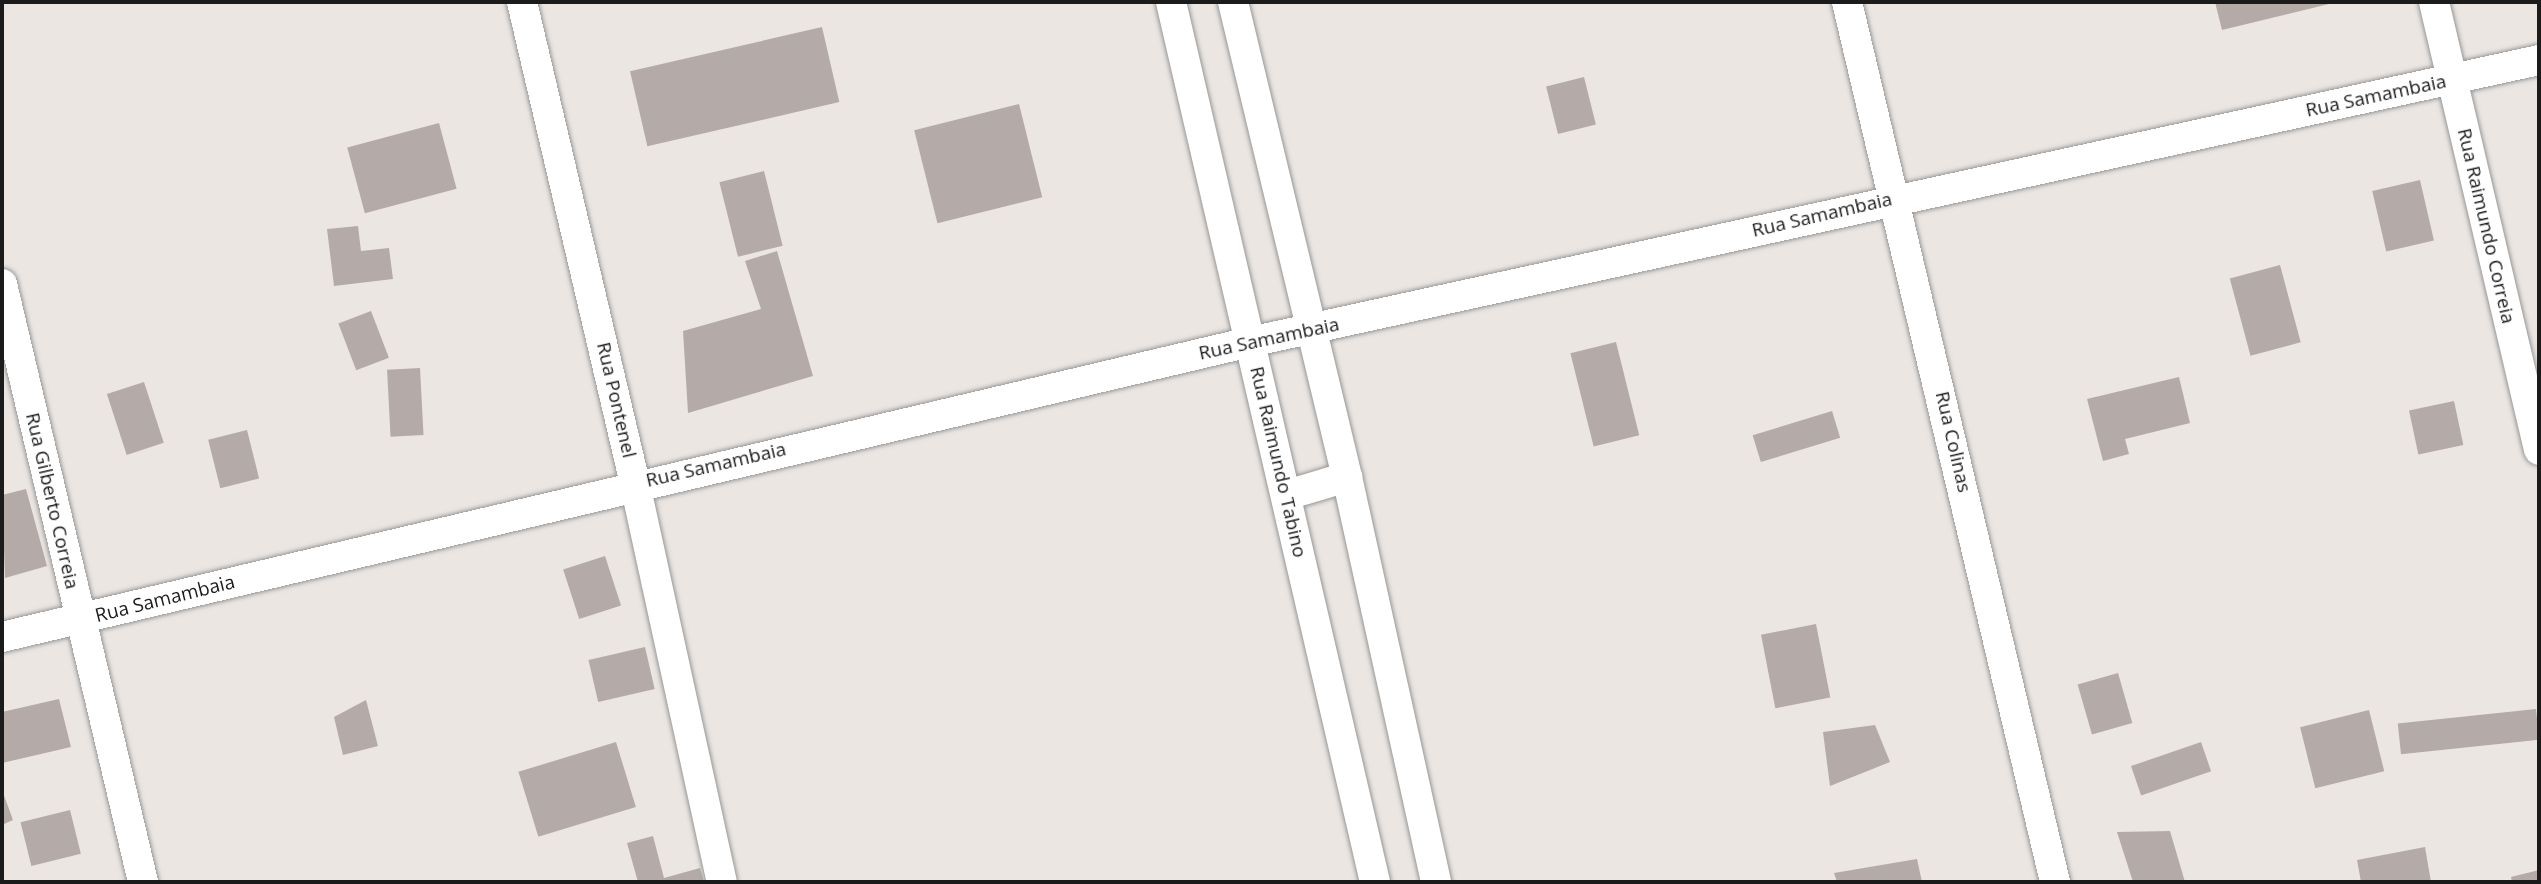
<!DOCTYPE html>
<style>
body{margin:0}
#map{position:relative;width:2541px;height:884px;overflow:hidden;background:#ebe6e2;font-family:"Open Sans",sans-serif}
div>[style]{position:absolute}
.building>*{inset:0;background:#b4aba8;transform-origin:0 0}
.roads{filter:drop-shadow(0 0 2px #989898) drop-shadow(0 0 2px #989898)}
.minor>*{height:30px;margin:-15px;padding:0 15px;transform-origin:15px;border-radius:15px;background:#fff}
span{translate:-50% -50%;white-space:nowrap;text-align:center;line-height:1.15;-webkit-text-stroke:5px #fff;paint-order:stroke}
.street-label{font-size:19px;color:#1b1b1b}
.frame{position:absolute;inset:0;border:4px solid #1b1b1b;pointer-events:none}
</style>
<div id="map">
<div class="building">
<div style="clip-path:polygon(2215px 2px,2333px 2px,2333px 3px,2222px 30px)"></div>
<div style="left:822px;top:27px;width:77px;height:197px;rotate:77deg"></div>
<div style="left:1584px;top:77px;width:49px;height:39px;rotate:76deg"></div>
<div style="left:1019px;top:104px;width:96px;height:108px;rotate:76deg"></div>
<div style="left:439px;top:123px;width:68px;height:95px;rotate:75deg"></div>
<div style="left:764px;top:171px;width:77px;height:46px;rotate:76deg"></div>
<div style="left:2420px;top:180px;width:62px;height:49px;rotate:77deg"></div>
<div style="clip-path:polygon(358px 226px,361px 251px,389px 248px,393px 279px,334px 286px,327px 229px)"></div>
<div style="clip-path:polygon(777px 251px,813px 376px,688px 413px,683px 331px,761px 309px,745px 261px)"></div>
<div style="left:2280px;top:265px;width:80px;height:52px;rotate:75deg"></div>
<div style="left:371px;top:311px;width:50px;height:35px;rotate:69deg"></div>
<div style="left:1616px;top:342px;width:96px;height:47px;rotate:76deg"></div>
<div style="left:420px;top:368px;width:67px;height:33px;rotate:87deg"></div>
<div style="clip-path:polygon(2179px 377px,2190px 423px,2125px 439px,2129px 454px,2103px 461px,2087px 399px)"></div>
<div style="left:144px;top:382px;width:64px;height:39px;rotate:72deg"></div>
<div style="left:2454px;top:401px;width:45px;height:46px;rotate:78deg"></div>
<div style="left:1832px;top:411px;width:28px;height:83px;rotate:73deg"></div>
<div style="left:247px;top:430px;width:50px;height:40px;rotate:76deg"></div>
<div style="clip-path:polygon(26px 489px,47px 566px,5px 578px,2px 495px)"></div>
<div style="left:605px;top:556px;width:52px;height:44px;rotate:72deg"></div>
<div style="left:1816px;top:624px;width:75px;height:56px;rotate:79deg"></div>
<div style="left:645px;top:647px;width:43px;height:58px;rotate:77deg"></div>
<div style="left:2118px;top:673px;width:52px;height:42px;rotate:74deg"></div>
<div style="clip-path:polygon(59px 699px,71px 747px,2px 763px,2px 712px)"></div>
<div style="clip-path:polygon(366px 700px,378px 746px,343px 755px,334px 717px)"></div>
<div style="left:2536px;top:709px;width:31px;height:139px;rotate:84deg"></div>
<div style="left:2369px;top:710px;width:63px;height:71px;rotate:76deg"></div>
<div style="clip-path:polygon(1875px 725px,1890px 762px,1830px 786px,1823px 732px)"></div>
<div style="left:616px;top:742px;width:68px;height:102px;rotate:73deg"></div>
<div style="left:2201px;top:742px;width:31px;height:74px;rotate:71deg"></div>
<div style="clip-path:polygon(2px 790px,13px 820px,2px 825px)"></div>
<div style="left:70px;top:810px;width:45px;height:51px;rotate:76deg"></div>
<div style="clip-path:polygon(2170px 831px,2185px 882px,2133px 882px,2117px 832px)"></div>
<div style="clip-path:polygon(653px 836px,664px 878px,700px 868px,704px 882px,638px 882px,627px 843px)"></div>
<div style="clip-path:polygon(2425px 847px,2431px 882px,2361px 882px,2357px 860px)"></div>
<div style="clip-path:polygon(1917px 859px,1922px 882px,1837px 882px,1834px 873px)"></div>
<div style="clip-path:polygon(2539px 870px,2539px 882px,2512px 882px,2511px 877px)"></div>
</div>
<div class="roads">
<div class="minor">
<div style="left:522px;top:2px;width:495px;rotate:76.8deg"></div>
<div style="left:635px;top:484px;width:407px;rotate:77.7deg"></div>
<div style="left:1171px;top:2px;width:903px;rotate:76.95deg"></div>
<div style="left:1233px;top:2px;width:488px;rotate:76.5deg"></div>
<div style="left:1347px;top:477px;width:415px;rotate:77.6deg"></div>
<div style="left:1847px;top:2px;width:904px;rotate:76.7deg"></div>
<div style="left:2434px;top:2px;width:460px;rotate:76.8deg"></div>
<div style="left:2px;top:284px;width:614px;rotate:76.73deg"></div>
<div style="left:1287px;top:495px;width:63px;rotate:-16.7deg"></div>
<div style="left:2px;top:637px;width:1282px;rotate:-13.3deg"></div>
<div style="left:1250px;top:342px;width:1319px;rotate:-12.34deg"></div>
</div>
</div>
<div class="street-label">
<span style="left:2376px;top:96px;rotate:-12deg">Rua Samambaia</span>
<span style="left:1822px;top:215px;rotate:-13deg">Rua Samambaia</span>
<span style="left:2486px;top:226px;rotate:77deg">Rua Raimundo Correia</span>
<span style="left:1269px;top:339px;rotate:-12deg">Rua Samambaia</span>
<span style="left:616px;top:400px;rotate:77deg">Rua Pontenel</span>
<span style="left:1953px;top:442px;rotate:77deg">Rua Colinas</span>
<span style="left:1278px;top:462px;rotate:77deg">Rua Raimundo Tabino</span>
<span style="left:716px;top:465px;rotate:-13deg">Rua Samambaia</span>
<span style="left:52px;top:501px;rotate:77deg">Rua Gilberto Correia</span>
<span style="left:165px;top:599px;rotate:-14deg">Rua Samambaia</span>
</div>
<div class="frame"></div>
</div>
